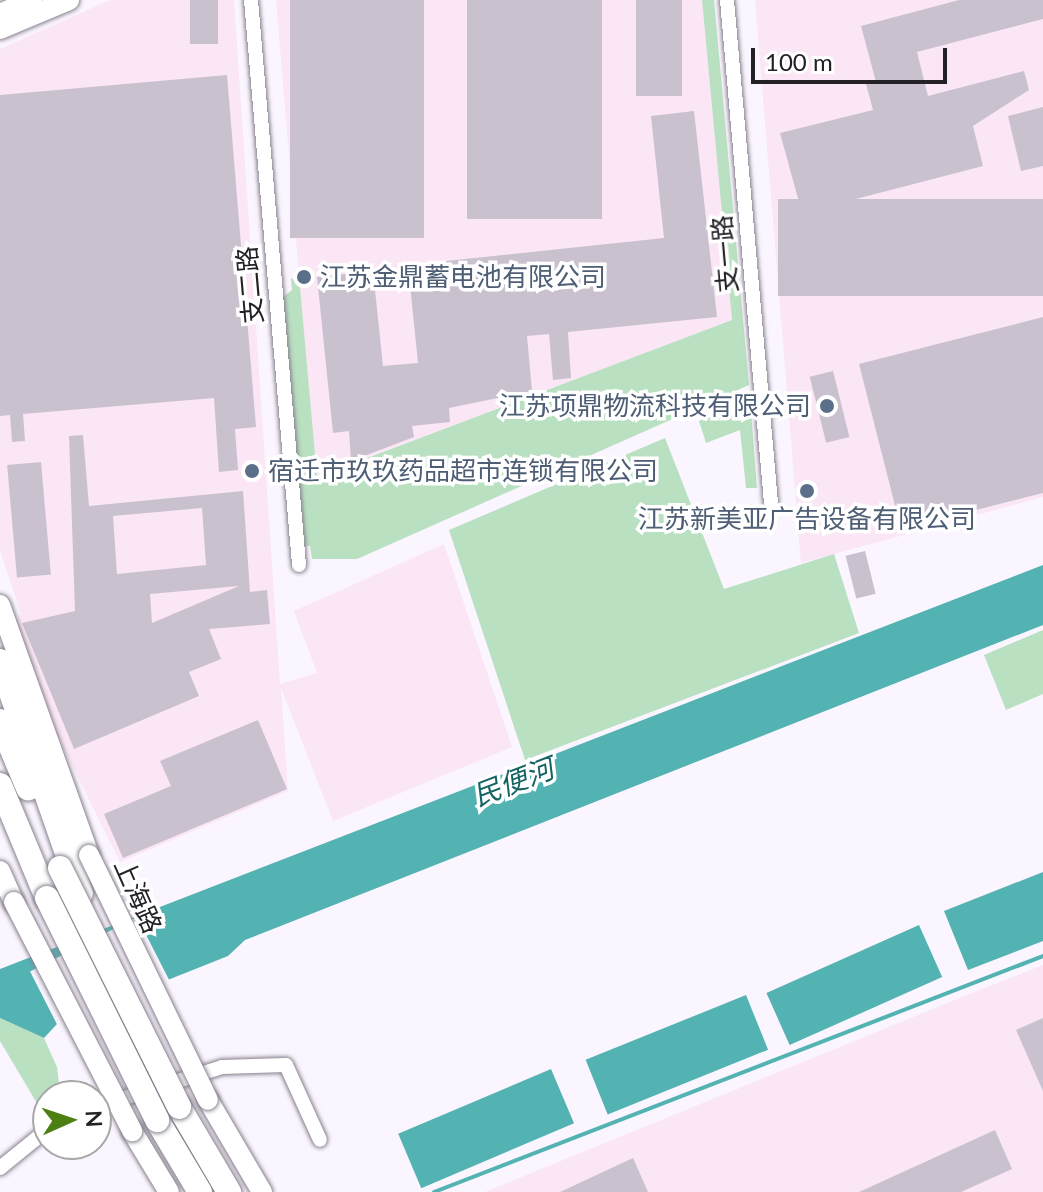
<!DOCTYPE html>
<meta charset="utf-8">
<style>
body{margin:0}
#map{position:relative;width:1043px;height:1192px;overflow:hidden;background:#faf5fe;font-family:Lato,"Noto Sans SC",sans-serif}
div>[style]{position:absolute}
.industrial>*{inset:0;background:#fbe6f5}
.green>*{inset:0;background:#b9e0c1}
.water>*{inset:0;background:#53b3b3;transform-origin:0 0}
.pier>*{inset:0;background:#faf5fe;transform-origin:0 0}
.stream>*{height:4px;margin:-2px;padding:0 2px;transform-origin:2px;border-radius:2px;background:#53b3b3}
.building>*{inset:0;background:#cac1cf;transform-origin:0 0}
.roads{filter:drop-shadow(0 0 2px #88818f) drop-shadow(0 0 2px #88818f)}
.minor>*{height:14px;margin:-7px;padding:0 7px;transform-origin:7px;border-radius:7px;background:#fff}
.secondary>*{height:20px;margin:-10px;padding:0 10px;transform-origin:10px;border-radius:10px;background:#fff}
.trunk>*{height:24px;margin:-12px;padding:0 12px;transform-origin:12px;border-radius:12px;background:#fff}
.bridges{filter:drop-shadow(0 0 2px #88818f) drop-shadow(0 0 2px #88818f)}
.secondary-bridge>*{height:20px;margin:-10px;padding:0 10px;transform-origin:10px;border-radius:10px;background:#fff}
.trunk-bridge>*{height:24px;margin:-12px;padding:0 12px;transform-origin:12px;border-radius:12px;background:#fff}
.dots>*{width:22px;height:22px;translate:-50% -50%;box-sizing:border-box;border:4px solid #fff;border-radius:50%}
span{translate:-50% -50%;white-space:nowrap;text-align:center;line-height:1.15;-webkit-text-stroke:7px #fff;paint-order:stroke}
.street-label{font-size:26px;color:#232026}
.service-label{font-size:26px;color:#4e5e75}
.left{translate:0 -50%;text-align:left}
.right{translate:-100% -50%;text-align:right}
.water-label{font-size:28px;color:#136363;font-style:italic}
.north{position:absolute;left:32px;top:1080px;width:80px;height:80px;box-sizing:border-box;background:#fff;border:2px solid #a7a6a8;border-radius:50%;rotate:87deg;font-size:22px;font-weight:700;line-height:32px;text-align:center;color:#232026}
.north::after{content:'';display:block;margin:auto;width:28px;height:36px;background:#4d8013;clip-path:polygon(50% 0,100% 100%,50% 72%,0 100%)}
.scale{position:absolute;left:751px;top:48px;width:196px;height:36px;box-sizing:border-box;border:4px solid #232026;border-top:0;padding-left:10px;font-size:24px;line-height:28px;white-space:nowrap;color:#232026;-webkit-text-stroke:6px #fff;paint-order:stroke}
</style>
<div id="map">
<div class="industrial">
<div style="clip-path:polygon(110px 0,234px 0,280px 684px,317px 673px,294px 611px,444px 544px,512px 747px,333px 821px,281px 688px,288px 791px,120px 862px,6px 632px,21px 614px,0 550px,0 49px)"></div>
<div style="clip-path:polygon(276px 0,702px 0,732px 320px,316px 477px)"></div>
<div style="clip-path:polygon(755px 0,1043px 0,1043px 497px,801px 563px)"></div>
<div style="clip-path:polygon(1043px 965px,1043px 1192px,485px 1192px,962px 997px)"></div>
</div>
<div class="green">
<div style="clip-path:polygon(702px 0,714px 0,749px 385px,357px 559px,312px 559px,310px 546px,302px 546px,283px 297px,292px 290px,291px 279px,299px 276px,317px 477px,732px 320px)"></div>
<div style="clip-path:polygon(750px 398px,757px 488px,746px 488px,740px 430px,706px 443px,699px 421px)"></div>
<div style="clip-path:polygon(665px 438px,724px 589px,834px 554px,859px 633px,525px 760px,449px 530px)"></div>
<div style="clip-path:polygon(1043px 630px,1043px 694px,1006px 710px,984px 655px)"></div>
<div style="clip-path:polygon(0 1018px,44px 1038px,57px 1067px,60px 1092px,41px 1110px,0 1041px)"></div>
</div>
<div class="water">
<div style="clip-path:polygon(1043px 565px,1043px 625px,245px 940px,228px 956px,57px 1024px,44px 1038px,0 1018px,0 969px)"></div>
<div style="clip-path:polygon(1043px 872px,1043px 941px,968px 970px,944px 911px)"></div>
<div style="left:919px;top:925px;width:57px;height:167px;rotate:66deg"></div>
<div style="left:746px;top:995px;width:59px;height:173px;rotate:68deg"></div>
<div style="left:551px;top:1069px;width:59px;height:166px;rotate:67deg"></div>
</div>
<div class="pier">
<div style="left:137px;top:917px;width:73px;height:120px;rotate:63deg"></div>
</div>
<div class="stream">
<div style="left:434px;top:1192px;width:653px;rotate:-21.18deg"></div>
</div>
<div class="building">
<div style="left:190px;top:0;width:28px;height:44px"></div>
<div style="left:290px;top:0;width:134px;height:238px"></div>
<div style="left:467px;top:0;width:135px;height:219px"></div>
<div style="left:636px;top:0;width:46px;height:96px"></div>
<div style="clip-path:polygon(959px 0,1043px 0,1043px 19px,917px 52px,928px 96px,1024px 71px,1029px 90px,973px 126px,983px 166px,802px 213px,780px 133px,873px 110px,866px 84px,876px 82px,861px 26px)"></div>
<div style="clip-path:polygon(227px 75px,256px 427px,235px 429px,238px 470px,219px 472px,214px 398px,23px 414px,25px 441px,12px 442px,10px 415px,0 416px,0 95px)"></div>
<div style="clip-path:polygon(1043px 107px,1043px 166px,1021px 171px,1008px 116px)"></div>
<div style="clip-path:polygon(694px 111px,717px 317px,568px 332px,571px 378px,553px 380px,549px 334px,527px 336px,532px 391px,449px 408px,450px 422px,412px 426px,414px 437px,351px 461px,349px 431px,333px 433px,317px 277px,373px 271px,383px 366px,418px 363px,408px 265px,664px 238px,651px 116px)"></div>
<div style="left:1043px;top:199px;width:97px;height:265px;rotate:90deg"></div>
<div style="clip-path:polygon(1043px 317px,1043px 493px,901px 529px,859px 364px)"></div>
<div style="left:833px;top:371px;width:68px;height:24px;rotate:76deg"></div>
<div style="clip-path:polygon(evenodd,83px 435px,89px 506px,243px 491px,250px 592px,267px 590px,270px 624px,209px 629px,221px 659px,189px 672px,199px 696px,74px 749px,22px 623px,75px 611px,69px 436px,83px 435px,202px 508px,206px 565px,117px 574px,113px 516px,202px 508px,83px 435px,239px 586px,152px 623px,150px 594px,239px 586px)"></div>
<div style="left:41px;top:462px;width:113px;height:34px;rotate:85deg"></div>
<div style="left:865px;top:551px;width:44px;height:20px;rotate:76deg"></div>
<div style="clip-path:polygon(258px 720px,287px 789px,123px 858px,104px 814px,171px 786px,160px 761px)"></div>
<div style="clip-path:polygon(1043px 1018px,1043px 1091px,1016px 1030px)"></div>
<div style="clip-path:polygon(995px 1130px,1012px 1169px,961px 1192px,859px 1192px)"></div>
<div style="clip-path:polygon(633px 1158px,648px 1192px,560px 1192px)"></div>
</div>
<div class="roads">
<div class="minor">
<div style="left:251px;top:0;width:567px;rotate:85.14deg"></div>
<div style="left:727px;top:0;width:505px;rotate:85deg"></div>
<div style="left:96px;top:1107px;width:132px;rotate:-17.6deg"></div>
<div style="left:222px;top:1067px;width:64px;rotate:-1.8deg"></div>
<div style="left:286px;top:1065px;width:82px;rotate:65.6deg"></div>
<div style="left:0;top:1168px;width:62px;rotate:-39.1deg"></div>
</div>
<div class="secondary">
<div style="left:0;top:14px;width:35px;rotate:-24deg"></div>
<div style="left:0;top:29px;width:75px;rotate:-22.8deg"></div>
<div style="left:0;top:605px;width:265px;rotate:70.4deg"></div>
<div style="left:0;top:871px;width:34px;rotate:66deg"></div>
<div style="left:208px;top:1100px;width:107px;rotate:59.6deg"></div>
<div style="left:132px;top:1131px;width:71px;rotate:58.8deg"></div>
</div>
<div class="trunk">
<div style="left:0;top:661px;width:246px;rotate:70.8deg"></div>
<div style="left:0;top:721px;width:73px;rotate:67.3deg"></div>
<div style="left:0;top:785px;width:122px;rotate:67.4deg"></div>
<div style="left:179px;top:1107px;width:99px;rotate:59.5deg"></div>
<div style="left:157px;top:1120px;width:84px;rotate:59.2deg"></div>
</div>
</div>
<div class="bridges">
<div class="secondary-bridge">
<div style="left:89px;top:855px;width:272px;rotate:64.1deg"></div>
<div style="left:14px;top:902px;width:258px;rotate:62.7deg"></div>
</div>
<div class="trunk-bridge">
<div style="left:60px;top:868px;width:267px;rotate:63.5deg"></div>
<div style="left:47px;top:898px;width:248px;rotate:63.6deg"></div>
</div>
</div>
<div class="dots">
<div style="left:304px;top:277px;background:#5c6f8a"></div>
<div style="left:827px;top:406px;background:#5c6f8a"></div>
<div style="left:252px;top:471px;background:#5c6f8a"></div>
<div style="left:807px;top:491px;background:#5c6f8a"></div>
</div>
<div class="street-label">
<span style="left:725px;top:254px;rotate:-95deg">支一路</span>
<span style="left:250px;top:285px;rotate:-95deg">支二路</span>
<span style="left:138px;top:896px;rotate:66deg">上海路</span>
</div>
<div class="service-label">
<span class="left" style="left:320px;top:277px">江苏金鼎蓄电池有限公司</span>
<span class="right" style="left:811px;top:406px">江苏项鼎物流科技有限公司</span>
<span class="left" style="left:268px;top:471px">宿迁市玖玖药品超市连锁有限公司</span>
<span style="left:807px;top:519px">江苏新美亚广告设备有限公司</span>
</div>
<div class="water-label">
<span style="left:513px;top:781px;rotate:-21deg">民便河</span>
</div>
<div class="north">N</div>
<div class="scale">100 m</div>
</div>
